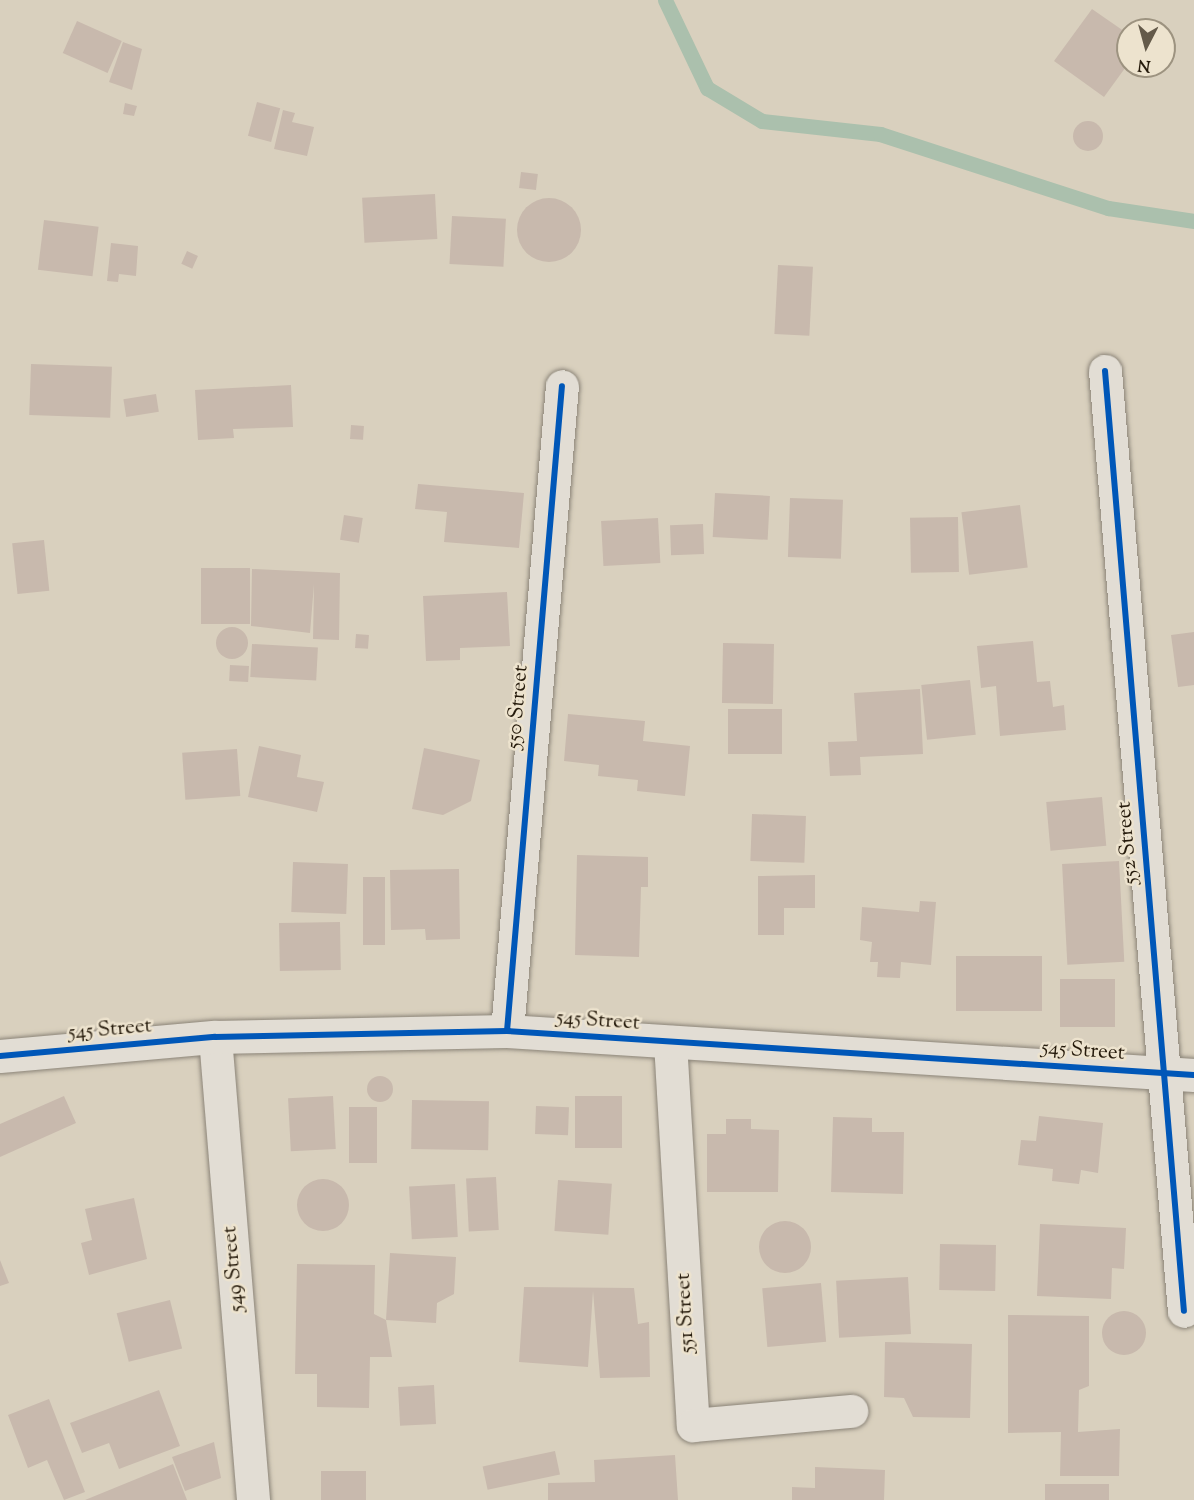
<!DOCTYPE html>
<style>
body{margin:0}
#map{position:relative;width:1194px;height:1500px;overflow:hidden;background:#d9d0be;font-family:"Sorts Mill Goudy",serif}
div>[style]{position:absolute}
.stream>*{height:15px;margin:-7.5px;padding:0 7.5px;transform-origin:7.5px;border-radius:7.5px;background:#abc0ad}
.building>*{inset:0;background:#c8b9ad;transform-origin:0 0}
.round{border-radius:50%}
.roads{filter:drop-shadow(0 0 2px #8b8478) drop-shadow(0 0 2px #8b8478)}
.minor>*{height:33px;margin:-16.5px;padding:0 16.5px;transform-origin:16.5px;border-radius:16.5px;background:#e2ddd4}
.cycleway>*{height:6px;margin:-3px;padding:0 3px;transform-origin:3px;border-radius:3px;background:#0057b8}
span{translate:-50% -50%;white-space:nowrap;text-align:center;line-height:1.15;-webkit-text-stroke:5px #ede3ce;paint-order:stroke}
.street-label{font-size:21px;color:#251a0b}
.north{position:absolute;left:1116px;top:18px;width:60px;height:60px;box-sizing:border-box;background:#ede3ce;border:2px solid #9d9380;border-radius:50%;rotate:186deg;font-size:16px;font-weight:700;line-height:24px;text-align:center;color:#251a0b}
.north::after{content:'';display:block;margin:auto;width:21px;height:27px;background:#645a4a;clip-path:polygon(50% 0,100% 100%,50% 72%,0 100%)}
</style>
<div id="map">
<div class="stream">
<div style="left:665px;top:0;width:98px;rotate:64.5deg"></div>
<div style="left:707px;top:88px;width:64px;rotate:31deg"></div>
<div style="left:762px;top:121px;width:119px;rotate:6.3deg"></div>
<div style="left:880px;top:134px;width:240px;rotate:18deg"></div>
<div style="left:1108px;top:208px;width:87px;rotate:8.6deg"></div>
</div>
<div class="building">
<div style="clip-path:polygon(1092px 9px,1128px 34px,1128px 64px,1104px 97px,1054px 61px)"></div>
<div style="left:77px;top:21px;width:49px;height:35px;rotate:24deg"></div>
<div style="clip-path:polygon(123px 42px,142px 49px,132px 90px,109px 82px)"></div>
<div style="left:257px;top:102px;width:24px;height:35px;rotate:15deg"></div>
<div style="clip-path:polygon(125px 103px,137px 106px,134px 116px,123px 114px)"></div>
<div style="clip-path:polygon(283px 110px,295px 113px,292px 122px,314px 127px,307px 156px,274px 149px)"></div>
<div class="round" style="left:1073px;top:121px;width:30px;height:30px"></div>
<div style="left:521px;top:172px;width:17px;height:16px;rotate:7deg"></div>
<div style="left:435px;top:194px;width:45px;height:73px;rotate:87deg"></div>
<div class="round" style="left:517px;top:198px;width:64px;height:64px"></div>
<div style="left:452px;top:216px;width:54px;height:48px;rotate:3deg"></div>
<div style="left:44px;top:220px;width:55px;height:50px;rotate:7deg"></div>
<div style="clip-path:polygon(111px 243px,138px 246px,136px 276px,119px 274px,118px 282px,107px 281px)"></div>
<div style="left:187px;top:251px;width:12px;height:14px;rotate:24deg"></div>
<div style="left:778px;top:265px;width:35px;height:69px;rotate:3deg"></div>
<div style="left:31px;top:364px;width:81px;height:51px;rotate:2deg"></div>
<div style="clip-path:polygon(291px 385px,293px 427px,233px 429px,234px 438px,198px 440px,195px 390px)"></div>
<div style="left:156px;top:394px;width:18px;height:33px;rotate:81deg"></div>
<div style="left:351px;top:425px;width:13px;height:14px;rotate:4deg"></div>
<div style="clip-path:polygon(418px 484px,524px 493px,519px 548px,444px 542px,447px 512px,415px 509px)"></div>
<div style="left:715px;top:493px;width:55px;height:44px;rotate:3deg"></div>
<div style="left:790px;top:498px;width:53px;height:59px;rotate:2deg"></div>
<div style="left:1020px;top:505px;width:63px;height:59px;rotate:83deg"></div>
<div style="left:344px;top:515px;width:19px;height:25px;rotate:9deg"></div>
<div style="left:958px;top:517px;width:55px;height:48px;rotate:89deg"></div>
<div style="left:658px;top:518px;width:45px;height:57px;rotate:87deg"></div>
<div style="left:703px;top:524px;width:30px;height:33px;rotate:88deg"></div>
<div style="left:44px;top:540px;width:51px;height:32px;rotate:84deg"></div>
<div style="left:201px;top:568px;width:49px;height:56px"></div>
<div style="clip-path:polygon(252px 569px,340px 573px,339px 640px,313px 639px,314px 584px,310px 633px,251px 626px)"></div>
<div style="clip-path:polygon(507px 592px,510px 646px,460px 648px,460px 660px,426px 661px,423px 596px)"></div>
<div class="round" style="left:216px;top:627px;width:32px;height:32px"></div>
<div style="clip-path:polygon(1194px 632px,1194px 685px,1178px 687px,1171px 635px)"></div>
<div style="left:356px;top:634px;width:13px;height:14px;rotate:4deg"></div>
<div style="clip-path:polygon(1033px 641px,1037px 682px,1050px 681px,1053px 707px,1064px 705px,1066px 730px,1000px 736px,996px 686px,981px 688px,977px 646px)"></div>
<div style="left:723px;top:643px;width:51px;height:60px;rotate:1deg"></div>
<div style="left:252px;top:644px;width:66px;height:33px;rotate:3deg"></div>
<div style="left:230px;top:665px;width:19px;height:16px;rotate:3deg"></div>
<div style="left:970px;top:680px;width:55px;height:49px;rotate:84deg"></div>
<div style="clip-path:polygon(920px 689px,923px 754px,860px 757px,861px 775px,830px 776px,828px 742px,857px 741px,854px 693px)"></div>
<div style="left:728px;top:709px;width:54px;height:45px"></div>
<div style="clip-path:polygon(568px 714px,645px 721px,643px 741px,690px 746px,685px 796px,637px 791px,638px 780px,598px 776px,599px 765px,564px 761px)"></div>
<div style="clip-path:polygon(259px 746px,301px 755px,297px 777px,324px 782px,317px 812px,248px 797px)"></div>
<div style="clip-path:polygon(424px 748px,480px 760px,471px 801px,443px 815px,412px 809px)"></div>
<div style="left:237px;top:749px;width:47px;height:55px;rotate:86deg"></div>
<div style="left:1102px;top:797px;width:49px;height:56px;rotate:85deg"></div>
<div style="left:752px;top:814px;width:54px;height:47px;rotate:2deg"></div>
<div style="clip-path:polygon(577px 855px,648px 857px,648px 887px,641px 887px,639px 957px,575px 955px)"></div>
<div style="left:1119px;top:861px;width:101px;height:57px;rotate:87deg"></div>
<div style="left:293px;top:862px;width:55px;height:50px;rotate:2deg"></div>
<div style="clip-path:polygon(459px 869px,460px 939px,426px 940px,425px 929px,391px 930px,390px 870px)"></div>
<div style="clip-path:polygon(815px 875px,815px 908px,784px 908px,784px 935px,758px 935px,758px 876px)"></div>
<div style="left:363px;top:877px;width:22px;height:68px"></div>
<div style="clip-path:polygon(920px 901px,936px 902px,931px 965px,901px 962px,900px 978px,877px 977px,878px 962px,870px 962px,872px 942px,860px 940px,862px 907px,919px 912px)"></div>
<div style="left:340px;top:922px;width:48px;height:61px;rotate:89deg"></div>
<div style="left:956px;top:956px;width:86px;height:55px"></div>
<div style="left:1060px;top:979px;width:55px;height:48px"></div>
<div class="round" style="left:367px;top:1076px;width:26px;height:26px"></div>
<div style="clip-path:polygon(64px 1096px,76px 1123px,0 1157px,0 1124px)"></div>
<div style="left:333px;top:1096px;width:53px;height:45px;rotate:87deg"></div>
<div style="left:575px;top:1096px;width:47px;height:52px"></div>
<div style="left:412px;top:1100px;width:77px;height:49px;rotate:1deg"></div>
<div style="left:536px;top:1106px;width:33px;height:28px;rotate:2deg"></div>
<div style="left:349px;top:1107px;width:28px;height:56px"></div>
<div style="clip-path:polygon(1039px 1116px,1103px 1123px,1098px 1173px,1081px 1170px,1079px 1184px,1052px 1181px,1053px 1169px,1018px 1165px,1021px 1140px,1036px 1141px)"></div>
<div style="clip-path:polygon(833px 1117px,872px 1118px,872px 1132px,904px 1132px,903px 1194px,831px 1192px)"></div>
<div style="clip-path:polygon(726px 1119px,751px 1119px,751px 1129px,779px 1130px,778px 1192px,707px 1192px,707px 1134px,726px 1134px)"></div>
<div style="left:496px;top:1177px;width:53px;height:30px;rotate:87deg"></div>
<div class="round" style="left:297px;top:1179px;width:52px;height:52px"></div>
<div style="left:558px;top:1180px;width:54px;height:51px;rotate:4deg"></div>
<div style="left:455px;top:1184px;width:53px;height:46px;rotate:87deg"></div>
<div style="clip-path:polygon(134px 1198px,147px 1259px,89px 1275px,81px 1243px,92px 1240px,85px 1209px)"></div>
<div class="round" style="left:759px;top:1221px;width:52px;height:52px"></div>
<div style="clip-path:polygon(1040px 1224px,1126px 1228px,1124px 1269px,1112px 1268px,1111px 1299px,1037px 1296px)"></div>
<div style="left:940px;top:1244px;width:56px;height:46px;rotate:1deg"></div>
<div style="clip-path:polygon(390px 1253px,456px 1257px,454px 1294px,437px 1303px,436px 1323px,386px 1320px,392px 1357px,370px 1357px,369px 1408px,317px 1407px,317px 1374px,295px 1374px,297px 1264px,375px 1265px,374px 1314px,386px 1320px)"></div>
<div style="clip-path:polygon(0 1260px,9px 1283px,0 1286px)"></div>
<div style="left:908px;top:1277px;width:57px;height:72px;rotate:87deg"></div>
<div style="left:821px;top:1283px;width:59px;height:59px;rotate:85deg"></div>
<div style="clip-path:polygon(524px 1287px,634px 1288px,638px 1324px,649px 1322px,650px 1377px,600px 1378px,593px 1291px,588px 1367px,519px 1362px)"></div>
<div style="left:170px;top:1300px;width:50px;height:55px;rotate:76deg"></div>
<div class="round" style="left:1102px;top:1311px;width:44px;height:44px"></div>
<div style="clip-path:polygon(1008px 1315px,1089px 1316px,1089px 1386px,1079px 1390px,1078px 1432px,1120px 1429px,1119px 1476px,1060px 1476px,1061px 1432px,1008px 1433px)"></div>
<div style="clip-path:polygon(885px 1342px,972px 1344px,970px 1418px,913px 1417px,904px 1398px,884px 1397px)"></div>
<div style="left:434px;top:1385px;width:39px;height:36px;rotate:87deg"></div>
<div style="clip-path:polygon(159px 1390px,180px 1446px,119px 1469px,109px 1443px,82px 1453px,70px 1423px)"></div>
<div style="clip-path:polygon(49px 1399px,85px 1492px,64px 1500px,47px 1460px,28px 1468px,8px 1415px)"></div>
<div style="clip-path:polygon(214px 1442px,221px 1478px,185px 1491px,172px 1457px)"></div>
<div style="left:555px;top:1451px;width:24px;height:74px;rotate:78deg"></div>
<div style="clip-path:polygon(675px 1455px,678px 1500px,548px 1500px,548px 1483px,595px 1482px,594px 1460px)"></div>
<div style="clip-path:polygon(173px 1464px,187px 1500px,74px 1500px,85px 1500px)"></div>
<div style="clip-path:polygon(815px 1467px,885px 1470px,884px 1500px,792px 1500px,792px 1487px,815px 1488px)"></div>
<div style="left:321px;top:1471px;width:45px;height:29px"></div>
<div style="left:1109px;top:1484px;width:16px;height:64px;rotate:90deg"></div>
</div>
<div class="roads">
<div class="minor">
<div style="left:1105px;top:371px;width:943px;rotate:85.2deg"></div>
<div style="left:507px;top:1031px;width:647px;rotate:-85.13deg"></div>
<div style="left:215px;top:1037px;width:465px;rotate:85.3deg"></div>
<div style="left:670px;top:1042px;width:384px;rotate:86.6deg"></div>
<div style="left:693px;top:1425px;width:159px;rotate:-5.1deg"></div>
<div style="left:0;top:1056px;width:216px;rotate:-5.1deg"></div>
<div style="left:215px;top:1037px;width:292px;rotate:-1.2deg"></div>
<div style="left:507px;top:1031px;width:688px;rotate:3.66deg"></div>
</div>
</div>
<div class="cycleway">
<div style="left:1105px;top:371px;width:943px;rotate:85.2deg"></div>
<div style="left:507px;top:1031px;width:647px;rotate:-85.13deg"></div>
<div style="left:0;top:1056px;width:216px;rotate:-5.1deg"></div>
<div style="left:215px;top:1037px;width:292px;rotate:-1.2deg"></div>
<div style="left:507px;top:1031px;width:688px;rotate:3.66deg"></div>
</div>
<div class="street-label">
<span style="left:518px;top:707px;rotate:-85deg">550 Street</span>
<span style="left:1128px;top:843px;rotate:-95deg">552 Street</span>
<span style="left:598px;top:1021px;rotate:4deg">545 Street</span>
<span style="left:110px;top:1030px;rotate:-5deg">545 Street</span>
<span style="left:1083px;top:1051px;rotate:4deg">545 Street</span>
<span style="left:234px;top:1269px;rotate:-95deg">549 Street</span>
<span style="left:686px;top:1313px;rotate:-93deg">551 Street</span>
</div>
<div class="north">N</div>
</div>
